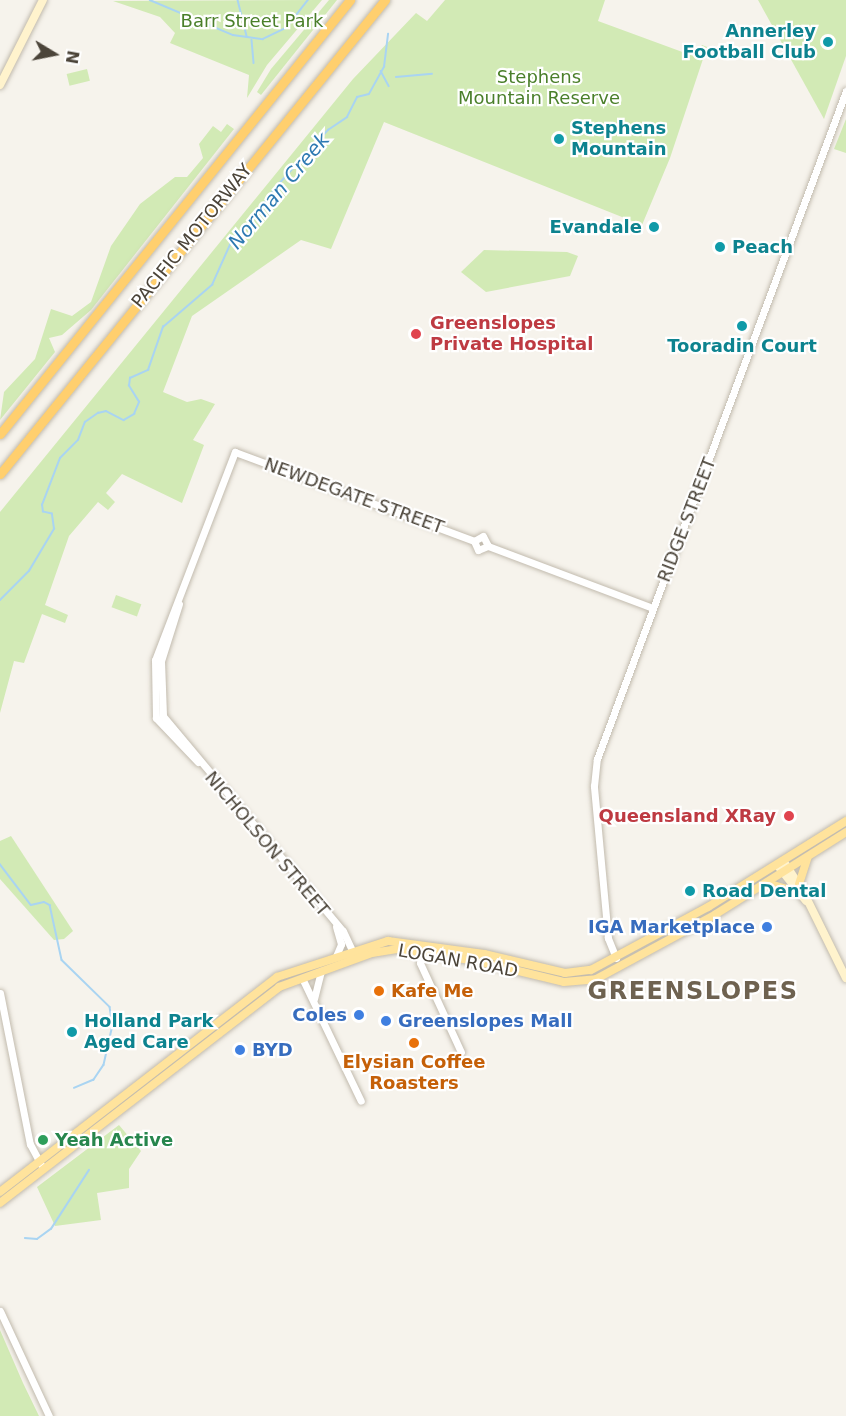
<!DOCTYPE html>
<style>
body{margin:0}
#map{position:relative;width:846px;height:1416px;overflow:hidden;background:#f6f3ec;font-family:"DejaVu Sans",sans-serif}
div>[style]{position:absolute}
.green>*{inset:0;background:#d2eab5;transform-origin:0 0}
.stream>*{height:1.5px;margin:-0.75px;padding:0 0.75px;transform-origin:0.75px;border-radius:0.75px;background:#a9d4f2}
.roads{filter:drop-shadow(0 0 2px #c2bbae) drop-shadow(0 0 2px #c2bbae)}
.tertiary>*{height:7px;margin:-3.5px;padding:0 3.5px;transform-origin:3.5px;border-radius:3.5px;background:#fff}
.secondary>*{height:8px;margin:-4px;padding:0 4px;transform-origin:4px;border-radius:4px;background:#fff3cd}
.primary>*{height:8px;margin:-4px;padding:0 4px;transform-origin:4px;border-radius:4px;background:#ffe39c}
.motorway>*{height:9px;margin:-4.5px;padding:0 4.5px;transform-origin:4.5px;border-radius:4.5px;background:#ffcf6e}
.dots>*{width:16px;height:16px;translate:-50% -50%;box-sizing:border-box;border:3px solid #fff;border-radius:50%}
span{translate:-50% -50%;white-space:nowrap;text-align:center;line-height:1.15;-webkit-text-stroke:4.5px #fff;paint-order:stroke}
.park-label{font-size:18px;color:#4a7f2a}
.culture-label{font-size:18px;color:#0d838f;font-weight:700}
.right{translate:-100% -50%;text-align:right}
.left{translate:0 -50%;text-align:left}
.street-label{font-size:18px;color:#4b4439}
.health-label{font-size:18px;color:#be3a42;font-weight:700}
.shop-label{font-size:18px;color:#366cbe;font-weight:700}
.food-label{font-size:18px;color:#c56008;font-weight:700}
.leisure-label{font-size:18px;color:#27864d;font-weight:700}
.water-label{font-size:20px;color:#2e7ab2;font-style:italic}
.district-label{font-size:24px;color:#6e6250;font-weight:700;letter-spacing:1.5px}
.north{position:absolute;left:24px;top:24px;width:60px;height:60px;-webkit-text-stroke:4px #fff;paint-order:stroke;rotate:100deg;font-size:16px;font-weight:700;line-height:24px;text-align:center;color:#4b4439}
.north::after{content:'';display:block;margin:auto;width:21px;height:27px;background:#4b4439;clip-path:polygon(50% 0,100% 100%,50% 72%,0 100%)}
</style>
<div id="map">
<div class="green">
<div style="clip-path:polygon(322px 0,267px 65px,247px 98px,249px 75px,170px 43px,175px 33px,160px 17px,113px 1px)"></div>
<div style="clip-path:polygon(329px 0,337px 0,261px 95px,257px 92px,271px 69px)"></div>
<div style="clip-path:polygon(445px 0,605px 0,598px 21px,696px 57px,702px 45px,707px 47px,670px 158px,642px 225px,384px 122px,331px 249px,301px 240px,192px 316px,163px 392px,187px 402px,201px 399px,215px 404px,193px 440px,204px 445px,182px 503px,122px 474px,106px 493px,115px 502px,108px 510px,98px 502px,69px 536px,45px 605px,68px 615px,65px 623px,42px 614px,24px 663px,14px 661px,0 713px,0 512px,353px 79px,416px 13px,427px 21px)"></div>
<div style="clip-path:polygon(758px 0,846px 0,846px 56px,824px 119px)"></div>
<div style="left:87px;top:69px;width:12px;height:21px;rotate:76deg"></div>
<div style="clip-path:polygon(846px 119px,846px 153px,834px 149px)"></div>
<div style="clip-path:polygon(227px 124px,234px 129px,91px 310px,62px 335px,49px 338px,55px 352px,0 420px,4px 392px,35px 359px,51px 309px,72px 316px,91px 302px,111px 246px,140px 204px,175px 177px,187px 177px,203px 158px,199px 144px,213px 126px,221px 132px)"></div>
<div style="clip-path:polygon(484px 250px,567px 252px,578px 256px,570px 276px,486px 292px,461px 272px)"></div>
<div style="left:116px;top:595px;width:27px;height:13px;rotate:20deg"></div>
<div style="clip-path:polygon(11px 836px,73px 931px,64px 939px,54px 940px,0 879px,0 841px)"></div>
<div style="clip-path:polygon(119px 1125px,141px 1151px,129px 1169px,129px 1188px,97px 1193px,101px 1220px,55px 1226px,37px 1187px)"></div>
<div style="clip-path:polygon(0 1330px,23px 1383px,39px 1416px,0 1416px)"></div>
</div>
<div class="stream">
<div style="left:150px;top:0;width:90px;rotate:22.9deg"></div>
<div style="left:233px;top:35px;width:30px;rotate:8deg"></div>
<div style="left:263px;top:39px;width:25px;rotate:-26deg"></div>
<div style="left:286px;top:28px;width:36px;rotate:-52deg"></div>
<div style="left:238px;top:0;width:38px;rotate:76deg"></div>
<div style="left:252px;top:40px;width:23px;rotate:85deg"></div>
<div style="left:381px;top:71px;width:17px;rotate:62deg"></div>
<div style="left:396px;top:77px;width:36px;rotate:-5deg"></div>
<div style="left:0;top:600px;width:41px;rotate:-45deg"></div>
<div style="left:29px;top:571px;width:49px;rotate:-59.2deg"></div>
<div style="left:54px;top:529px;width:15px;rotate:-98deg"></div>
<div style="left:52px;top:514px;width:9px;rotate:-167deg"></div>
<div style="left:43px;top:512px;width:7px;rotate:-98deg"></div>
<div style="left:42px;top:505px;width:50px;rotate:-69deg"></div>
<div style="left:60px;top:458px;width:25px;rotate:-45deg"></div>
<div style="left:78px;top:440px;width:19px;rotate:-69deg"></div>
<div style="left:85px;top:422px;width:16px;rotate:-35deg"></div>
<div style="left:98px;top:413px;width:8px;rotate:-14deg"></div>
<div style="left:106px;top:411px;width:20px;rotate:27deg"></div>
<div style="left:124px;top:420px;width:12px;rotate:-31deg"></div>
<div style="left:134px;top:414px;width:13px;rotate:-67deg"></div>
<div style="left:139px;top:402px;width:19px;rotate:-122deg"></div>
<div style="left:129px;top:386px;width:8px;rotate:-83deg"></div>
<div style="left:130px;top:378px;width:20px;rotate:-24deg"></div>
<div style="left:148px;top:370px;width:46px;rotate:-70.8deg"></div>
<div style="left:163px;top:327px;width:65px;rotate:-40.6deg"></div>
<div style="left:212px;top:285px;width:51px;rotate:-65.9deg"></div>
<div style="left:233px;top:238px;width:7px;rotate:-16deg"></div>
<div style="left:240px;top:236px;width:62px;rotate:-53.5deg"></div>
<div style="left:277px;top:186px;width:76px;rotate:-47.7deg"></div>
<div style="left:328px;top:130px;width:23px;rotate:-34deg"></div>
<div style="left:347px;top:117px;width:22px;rotate:-63deg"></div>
<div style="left:357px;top:97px;width:12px;rotate:-14deg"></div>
<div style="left:369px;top:94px;width:31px;rotate:-61deg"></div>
<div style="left:384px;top:67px;width:33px;rotate:-83deg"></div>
<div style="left:0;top:864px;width:51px;rotate:52.9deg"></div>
<div style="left:31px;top:905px;width:13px;rotate:-13deg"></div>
<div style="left:44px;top:902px;width:7px;rotate:27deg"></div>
<div style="left:50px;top:905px;width:56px;rotate:77.7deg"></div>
<div style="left:62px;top:960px;width:67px;rotate:44.4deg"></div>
<div style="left:110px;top:1007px;width:18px;rotate:81deg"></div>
<div style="left:113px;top:1025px;width:41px;rotate:102.7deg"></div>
<div style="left:104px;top:1065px;width:18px;rotate:124deg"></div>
<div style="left:94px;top:1080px;width:21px;rotate:157deg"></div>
<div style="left:25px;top:1238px;width:12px;rotate:5deg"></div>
<div style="left:37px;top:1239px;width:17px;rotate:-36deg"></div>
<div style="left:51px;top:1229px;width:70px;rotate:-57.2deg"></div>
</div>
<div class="roads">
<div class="tertiary">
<div style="left:474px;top:541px;width:10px;rotate:-29deg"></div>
<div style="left:483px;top:536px;width:11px;rotate:63deg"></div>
<div style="left:474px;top:541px;width:10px;rotate:66deg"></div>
<div style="left:478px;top:550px;width:11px;rotate:-22deg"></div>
<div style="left:488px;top:546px;width:176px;rotate:20.6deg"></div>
<div style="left:179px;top:604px;width:60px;rotate:107.5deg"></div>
<div style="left:161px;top:661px;width:55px;rotate:87.9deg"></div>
<div style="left:163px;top:716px;width:280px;rotate:50.1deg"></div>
<div style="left:343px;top:931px;width:21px;rotate:65deg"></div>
<div style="left:198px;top:762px;width:61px;rotate:-133.7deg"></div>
<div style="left:156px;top:718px;width:58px;rotate:-91deg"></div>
<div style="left:155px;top:660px;width:223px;rotate:-69deg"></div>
<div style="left:235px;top:452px;width:255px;rotate:20.4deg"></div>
<div style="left:423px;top:953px;width:10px;rotate:107deg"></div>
<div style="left:420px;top:963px;width:98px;rotate:65.3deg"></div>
<div style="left:336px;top:956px;width:13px;rotate:-67deg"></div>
<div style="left:341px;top:944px;width:18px;rotate:-106deg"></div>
<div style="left:616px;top:958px;width:22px;rotate:-112deg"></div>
<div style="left:608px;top:938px;width:153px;rotate:-95.3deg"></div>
<div style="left:594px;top:786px;width:27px;rotate:-84deg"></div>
<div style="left:597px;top:759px;width:713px;rotate:-69.56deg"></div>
<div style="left:302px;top:978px;width:136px;rotate:64.4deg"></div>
<div style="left:0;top:993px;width:154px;rotate:78.8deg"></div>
<div style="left:30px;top:1144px;width:24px;rotate:62deg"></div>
<div style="left:314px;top:999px;width:29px;rotate:-76deg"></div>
<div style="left:0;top:1311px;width:116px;rotate:65deg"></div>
</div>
<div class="secondary">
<div style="left:0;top:85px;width:95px;rotate:-63.2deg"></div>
<div style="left:784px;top:862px;width:37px;rotate:57deg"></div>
<div style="left:804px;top:893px;width:95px;rotate:63.7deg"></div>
<div style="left:778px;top:866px;width:45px;rotate:51.3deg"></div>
</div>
<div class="primary">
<div style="left:767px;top:883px;width:30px;rotate:17deg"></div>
<div style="left:799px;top:884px;width:28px;rotate:-72deg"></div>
<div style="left:0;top:1192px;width:351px;rotate:-37.8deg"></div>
<div style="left:277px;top:977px;width:117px;rotate:-18deg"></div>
<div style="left:388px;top:941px;width:97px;rotate:7.7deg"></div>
<div style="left:484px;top:954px;width:83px;rotate:13.2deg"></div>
<div style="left:565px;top:973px;width:26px;rotate:-7deg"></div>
<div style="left:591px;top:970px;width:133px;rotate:-28.3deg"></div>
<div style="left:708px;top:907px;width:163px;rotate:-31.9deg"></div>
<div style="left:0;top:1203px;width:353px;rotate:-37.7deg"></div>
<div style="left:279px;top:987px;width:99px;rotate:-20.1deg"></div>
<div style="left:372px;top:953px;width:25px;rotate:-9deg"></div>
<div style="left:397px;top:949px;width:81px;rotate:8.5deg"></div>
<div style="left:477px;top:961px;width:89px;rotate:13.6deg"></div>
<div style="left:564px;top:982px;width:32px;rotate:-5deg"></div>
<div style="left:596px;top:979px;width:136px;rotate:-28.4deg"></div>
<div style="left:716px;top:914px;width:154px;rotate:-32.2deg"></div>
</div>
<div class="motorway">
<div style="left:0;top:434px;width:558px;rotate:-51.12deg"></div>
<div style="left:0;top:474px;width:611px;rotate:-50.92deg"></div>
</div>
</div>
<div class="dots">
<div style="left:828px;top:42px;background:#0f9aa8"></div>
<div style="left:559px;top:139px;background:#0f9aa8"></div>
<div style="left:654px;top:227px;background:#0f9aa8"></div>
<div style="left:720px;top:247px;background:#0f9aa8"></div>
<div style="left:742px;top:326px;background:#0f9aa8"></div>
<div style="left:416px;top:334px;background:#e0444e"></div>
<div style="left:789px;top:816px;background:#e0444e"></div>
<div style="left:690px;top:891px;background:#0f9aa8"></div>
<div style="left:767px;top:927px;background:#3f7fe0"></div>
<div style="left:379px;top:991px;background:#e8710a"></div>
<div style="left:359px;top:1015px;background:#3f7fe0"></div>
<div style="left:386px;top:1021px;background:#3f7fe0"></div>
<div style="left:72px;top:1032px;background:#0f9aa8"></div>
<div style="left:414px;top:1043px;background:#e8710a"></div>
<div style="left:240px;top:1050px;background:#3f7fe0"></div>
<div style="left:43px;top:1140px;background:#2e9e5b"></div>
</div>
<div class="park-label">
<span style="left:252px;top:21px">Barr Street Park</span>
<span style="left:539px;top:88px">Stephens<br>Mountain Reserve</span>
</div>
<div class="culture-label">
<span class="right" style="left:816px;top:42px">Annerley<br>Football Club</span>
<span class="left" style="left:571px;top:139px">Stephens<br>Mountain</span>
<span class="right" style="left:642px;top:227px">Evandale</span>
<span class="left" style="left:732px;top:247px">Peach</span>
<span style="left:742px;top:346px">Tooradin Court</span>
<span class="left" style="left:702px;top:891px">Road Dental</span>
<span class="left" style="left:84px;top:1032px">Holland Park<br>Aged Care</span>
</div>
<div class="street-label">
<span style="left:192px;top:236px;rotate:-51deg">PACIFIC MOTORWAY</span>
<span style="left:354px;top:496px;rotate:20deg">NEWDEGATE STREET</span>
<span style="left:687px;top:520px;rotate:-69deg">RIDGE STREET</span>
<span style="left:267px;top:844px;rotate:50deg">NICHOLSON STREET</span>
<span style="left:458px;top:961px;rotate:10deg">LOGAN ROAD</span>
</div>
<div class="health-label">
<span class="left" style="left:430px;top:334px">Greenslopes<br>Private Hospital</span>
<span class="right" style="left:776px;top:816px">Queensland XRay</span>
</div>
<div class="shop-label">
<span class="right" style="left:755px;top:927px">IGA Marketplace</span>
<span class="right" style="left:347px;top:1015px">Coles</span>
<span class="left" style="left:398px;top:1021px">Greenslopes Mall</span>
<span class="left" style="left:252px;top:1050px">BYD</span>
</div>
<div class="food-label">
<span class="left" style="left:391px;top:991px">Kafe Me</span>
<span style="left:414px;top:1073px">Elysian Coffee<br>Roasters</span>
</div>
<div class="leisure-label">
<span class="left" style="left:55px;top:1140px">Yeah Active</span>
</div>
<div class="water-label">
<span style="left:279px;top:191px;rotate:-50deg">Norman Creek</span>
</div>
<div class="district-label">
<span style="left:693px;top:992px">GREENSLOPES</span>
</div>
<div class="north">N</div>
</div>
